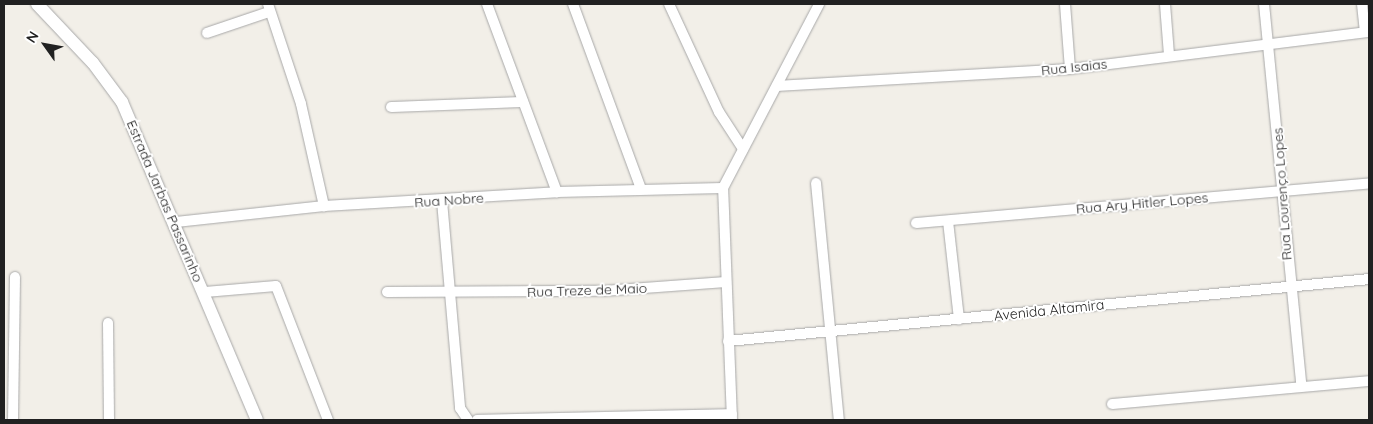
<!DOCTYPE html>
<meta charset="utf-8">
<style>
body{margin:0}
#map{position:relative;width:1373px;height:424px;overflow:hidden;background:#f2efe8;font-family:Quicksand,sans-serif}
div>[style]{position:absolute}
.roads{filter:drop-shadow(0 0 1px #a8a8a8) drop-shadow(0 0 1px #a8a8a8)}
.minor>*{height:10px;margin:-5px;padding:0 5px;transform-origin:5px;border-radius:5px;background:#fff}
.tertiary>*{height:12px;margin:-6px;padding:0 6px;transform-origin:6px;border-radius:6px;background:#fff}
span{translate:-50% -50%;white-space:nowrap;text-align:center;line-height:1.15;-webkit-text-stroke:4px #fff;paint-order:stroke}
.street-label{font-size:14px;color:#212121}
.frame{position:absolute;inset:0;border:5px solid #212121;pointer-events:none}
.north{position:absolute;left:20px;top:20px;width:50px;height:50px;-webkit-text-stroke:4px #fff;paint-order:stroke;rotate:302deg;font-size:14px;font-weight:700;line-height:20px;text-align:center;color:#212121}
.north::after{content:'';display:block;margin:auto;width:18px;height:22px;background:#212121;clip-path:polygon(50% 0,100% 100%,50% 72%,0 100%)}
</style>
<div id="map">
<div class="roads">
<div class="minor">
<div style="left:268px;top:4px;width:105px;rotate:71.7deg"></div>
<div style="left:301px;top:104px;width:105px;rotate:77.3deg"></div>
<div style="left:487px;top:4px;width:201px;rotate:69.6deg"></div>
<div style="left:573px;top:4px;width:197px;rotate:69.8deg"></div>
<div style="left:669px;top:4px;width:119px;rotate:65.2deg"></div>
<div style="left:719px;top:112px;width:44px;rotate:57deg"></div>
<div style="left:1065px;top:4px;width:65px;rotate:85.6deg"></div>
<div style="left:1165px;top:4px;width:51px;rotate:85.5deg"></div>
<div style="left:1264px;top:4px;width:382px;rotate:84.4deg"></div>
<div style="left:1362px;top:4px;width:28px;rotate:84deg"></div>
<div style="left:207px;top:33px;width:65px;rotate:-18.7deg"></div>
<div style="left:777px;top:86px;width:293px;rotate:-3.3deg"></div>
<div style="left:1070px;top:69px;width:301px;rotate:-7.1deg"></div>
<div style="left:391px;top:107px;width:132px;rotate:-2.2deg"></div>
<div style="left:816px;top:183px;width:238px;rotate:84.5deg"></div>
<div style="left:442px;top:201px;width:208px;rotate:85deg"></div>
<div style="left:460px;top:408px;width:14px;rotate:56deg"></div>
<div style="left:948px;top:221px;width:99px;rotate:83.6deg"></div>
<div style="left:176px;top:222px;width:149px;rotate:-6.2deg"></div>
<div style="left:324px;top:206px;width:233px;rotate:-3.4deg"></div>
<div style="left:557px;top:192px;width:166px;rotate:-1.4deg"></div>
<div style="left:916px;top:223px;width:455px;rotate:-5deg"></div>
<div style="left:205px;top:292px;width:71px;rotate:-4.8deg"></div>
<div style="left:276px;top:286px;width:144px;rotate:68.8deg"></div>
<div style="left:387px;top:292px;width:216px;rotate:-0.3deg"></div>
<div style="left:603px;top:291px;width:123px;rotate:-4.2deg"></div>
<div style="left:108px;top:323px;width:97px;rotate:89.4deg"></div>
<div style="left:728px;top:341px;width:644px;rotate:-5.52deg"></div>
<div style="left:1112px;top:404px;width:258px;rotate:-5.1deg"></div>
<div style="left:13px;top:420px;width:143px;rotate:-89.2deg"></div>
<div style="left:477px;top:420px;width:255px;rotate:-1.3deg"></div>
<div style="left:732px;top:420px;width:232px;rotate:-92.2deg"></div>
<div style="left:723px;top:188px;width:208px;rotate:-62.4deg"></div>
</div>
<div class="tertiary">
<div style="left:37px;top:4px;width:81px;rotate:46.5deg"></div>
<div style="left:93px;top:63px;width:49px;rotate:53.4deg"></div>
<div style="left:122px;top:102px;width:345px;rotate:67deg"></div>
</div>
</div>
<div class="street-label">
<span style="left:1074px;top:67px;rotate:-6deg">Rua Isaias</span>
<span style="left:1282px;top:194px;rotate:-94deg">Rua Lourenço Lopes</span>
<span style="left:449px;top:200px;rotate:-4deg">Rua Nobre</span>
<span style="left:165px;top:201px;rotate:67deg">Estrada Jarbas Passarinho</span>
<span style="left:1142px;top:203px;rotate:-5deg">Rua Ary Hitler Lopes</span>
<span style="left:587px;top:290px;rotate:-2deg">Rua Treze de Maio</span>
<span style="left:1049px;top:310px;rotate:-6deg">Avenida Altamira</span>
</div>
<div class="frame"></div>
<div class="north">N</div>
</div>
